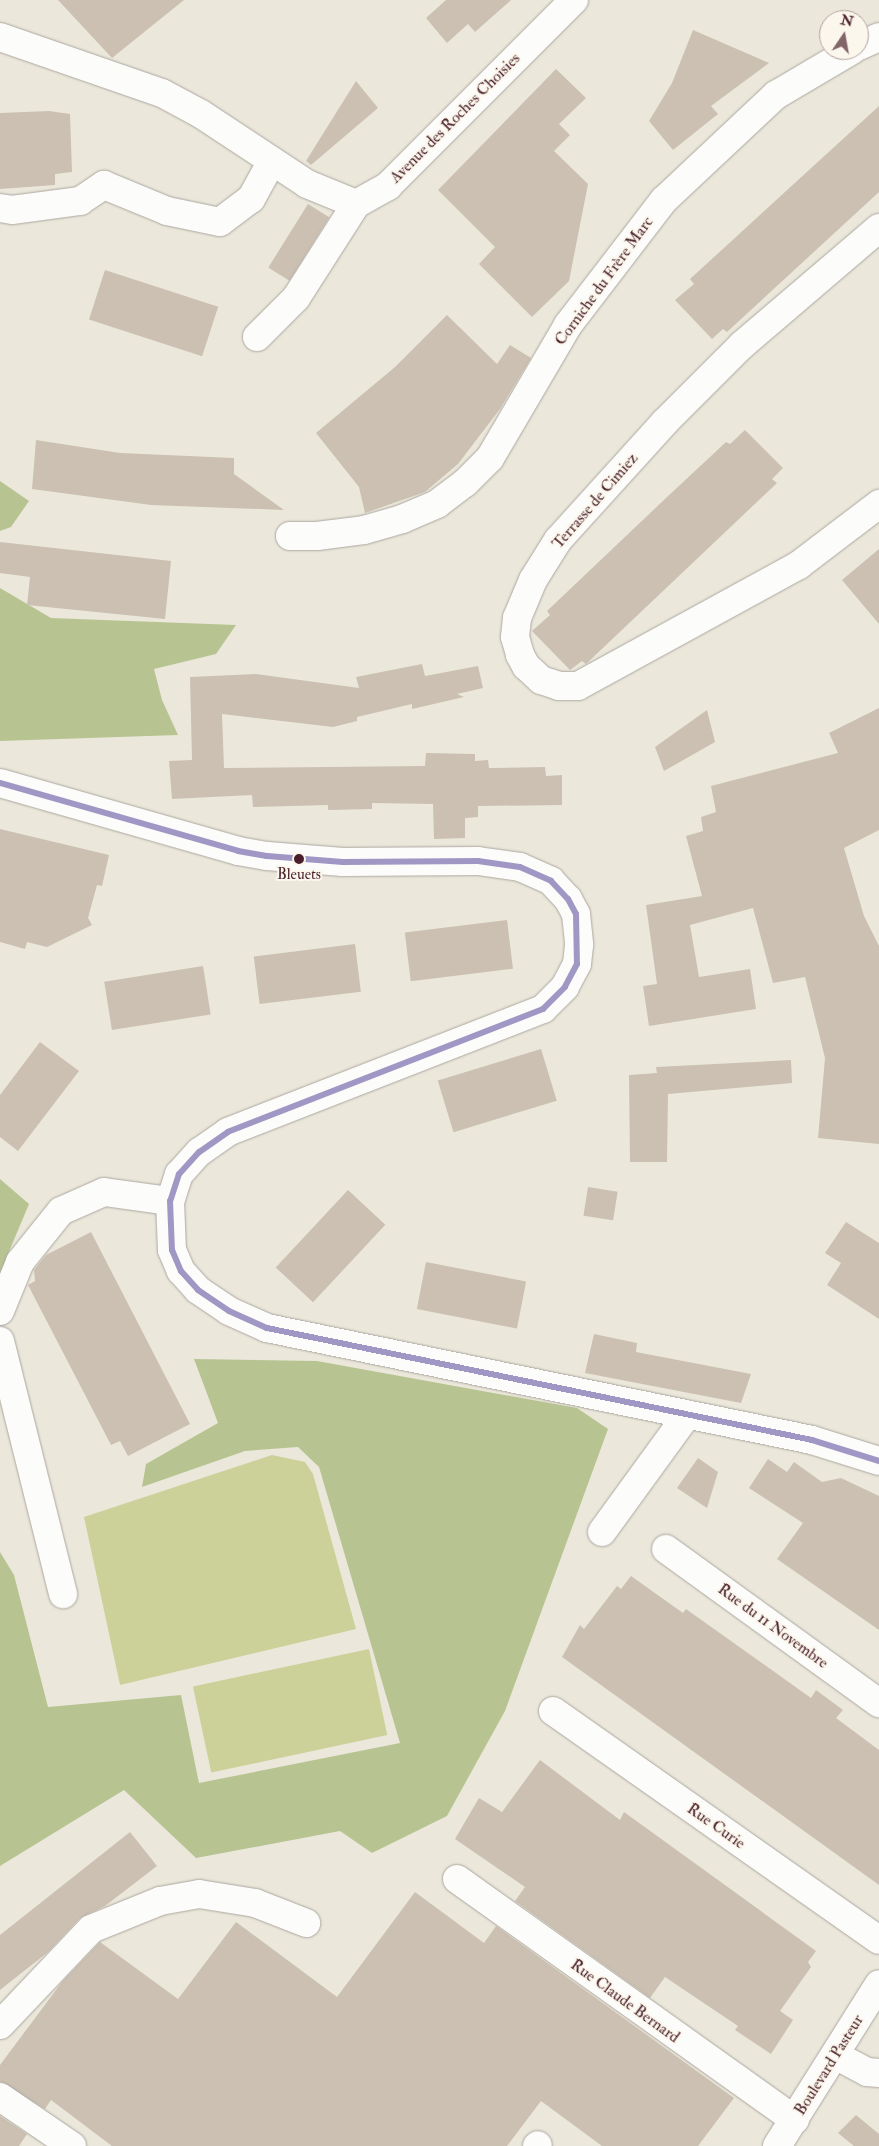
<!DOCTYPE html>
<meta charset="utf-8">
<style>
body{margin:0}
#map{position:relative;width:879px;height:2146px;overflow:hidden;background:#ebe8db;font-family:"IM FELL Double Pica",serif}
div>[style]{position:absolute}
.green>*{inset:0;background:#cbd198;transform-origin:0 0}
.forest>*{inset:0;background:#b7c492}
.building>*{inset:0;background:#cbc0b2;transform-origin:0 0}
.roads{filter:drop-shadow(0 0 1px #ada6a0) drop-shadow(0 0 1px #ada6a0)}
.minor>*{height:28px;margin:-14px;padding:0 14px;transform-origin:14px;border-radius:14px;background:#fcfcfa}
.bus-1>*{height:6px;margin:-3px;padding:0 3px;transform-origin:3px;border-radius:3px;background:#a197c5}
.dots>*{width:14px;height:14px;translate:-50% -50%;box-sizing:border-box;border:2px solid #fbf7ec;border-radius:50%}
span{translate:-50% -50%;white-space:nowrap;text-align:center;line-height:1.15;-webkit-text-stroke:4px #fbf7ec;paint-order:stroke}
.bus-label{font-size:15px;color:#4a1f2b}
.street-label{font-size:16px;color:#4a1f2b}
.north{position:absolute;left:819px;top:10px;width:50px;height:50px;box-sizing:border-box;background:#fbf7ec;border:1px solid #b4a19f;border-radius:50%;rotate:12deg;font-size:14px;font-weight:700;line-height:20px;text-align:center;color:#4a1f2b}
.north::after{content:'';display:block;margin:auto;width:18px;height:22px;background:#826569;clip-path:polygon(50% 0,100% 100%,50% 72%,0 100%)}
</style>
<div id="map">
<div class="green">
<div style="clip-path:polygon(272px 1455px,305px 1462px,313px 1474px,356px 1629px,120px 1685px,84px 1517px)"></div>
<div style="left:369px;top:1649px;width:88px;height:180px;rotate:78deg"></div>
</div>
<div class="forest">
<div style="clip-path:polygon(0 481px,29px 501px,11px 527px,0 531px)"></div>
<div style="clip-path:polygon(0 588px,51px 618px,236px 625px,216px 654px,154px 669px,162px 700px,178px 735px,0 741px)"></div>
<div style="clip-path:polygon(0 1179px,29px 1204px,0 1273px)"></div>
<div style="clip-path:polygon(194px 1359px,317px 1361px,577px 1408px,608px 1429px,505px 1711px,447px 1816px,372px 1853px,340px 1831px,196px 1858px,124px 1790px,0 1866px,0 1552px,14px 1575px,48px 1707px,181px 1695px,199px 1783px,400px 1743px,319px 1467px,298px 1447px,245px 1451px,142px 1487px,146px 1464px,218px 1423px)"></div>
</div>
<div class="building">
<div style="clip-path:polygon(58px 0,184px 0,112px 58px)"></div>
<div style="clip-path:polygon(446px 0,511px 0,475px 32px,468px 24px,447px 43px,426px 18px)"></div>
<div style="clip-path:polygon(693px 30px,769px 63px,711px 106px,718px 114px,673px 150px,649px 121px,672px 83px)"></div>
<div style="clip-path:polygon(556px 69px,586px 98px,559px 124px,570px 135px,554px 151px,588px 184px,569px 281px,532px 317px,479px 264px,495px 247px,438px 190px)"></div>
<div style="clip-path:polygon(356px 81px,378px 108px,311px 165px,306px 161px)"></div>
<div style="clip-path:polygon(879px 106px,879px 192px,727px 332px,723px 329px,712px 339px,675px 300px,694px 284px,690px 279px)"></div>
<div style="clip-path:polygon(49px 111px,70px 114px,72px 172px,55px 174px,55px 185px,0 189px,0 113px)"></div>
<div style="left:308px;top:204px;width:25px;height:75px;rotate:32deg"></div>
<div style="left:105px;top:270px;width:119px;height:52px;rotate:18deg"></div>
<div style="clip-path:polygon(447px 315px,497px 364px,510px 345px,531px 358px,500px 409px,458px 464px,425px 492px,365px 513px,359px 487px,316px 433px,395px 367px)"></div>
<div style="clip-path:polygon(745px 430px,783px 468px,772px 479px,777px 483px,586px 664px,582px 661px,570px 670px,532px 631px,550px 615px,547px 611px,666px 498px,726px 442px,730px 444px)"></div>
<div style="clip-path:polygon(36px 440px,120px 453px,234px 458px,234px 474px,284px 510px,151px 505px,32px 489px)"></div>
<div style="clip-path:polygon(0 542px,171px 561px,165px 619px,27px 605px,30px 577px,0 573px)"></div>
<div style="clip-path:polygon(879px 549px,879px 624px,842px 580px)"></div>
<div style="clip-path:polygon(422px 664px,425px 676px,478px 666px,483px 688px,457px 694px,464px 697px,412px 709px,412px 704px,357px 717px,357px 721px,333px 727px,222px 714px,224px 768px,425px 766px,426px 753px,475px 754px,475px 761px,488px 760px,489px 768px,545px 767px,546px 776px,562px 775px,562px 805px,478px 806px,478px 817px,465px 818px,465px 838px,434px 839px,433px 804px,372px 803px,372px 809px,328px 810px,328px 805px,253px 807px,252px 795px,172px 799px,169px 761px,192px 760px,190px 677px,256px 674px,359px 688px,356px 677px)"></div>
<div style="clip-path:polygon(879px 708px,879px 830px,844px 848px,864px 916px,879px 946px,879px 1144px,818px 1138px,825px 1058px,805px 977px,773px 983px,753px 908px,690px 925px,699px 977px,750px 969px,756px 1009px,649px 1026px,643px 986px,657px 984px,646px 905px,702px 896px,686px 836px,703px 831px,701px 817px,716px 812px,711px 786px,838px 753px,829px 733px)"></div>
<div style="clip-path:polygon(707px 710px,715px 742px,664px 771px,655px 747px)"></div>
<div style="clip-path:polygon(0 829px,109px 855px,102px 886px,97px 885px,88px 918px,92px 925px,47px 947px,27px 942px,25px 949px,0 942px)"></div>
<div style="left:507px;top:920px;width:49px;height:103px;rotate:83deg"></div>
<div style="left:355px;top:944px;width:48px;height:102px;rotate:83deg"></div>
<div style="left:203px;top:966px;width:49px;height:100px;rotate:81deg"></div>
<div style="clip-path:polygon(40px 1042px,79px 1071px,18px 1151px,0 1137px,0 1095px)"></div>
<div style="left:541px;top:1049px;width:54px;height:108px;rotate:73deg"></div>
<div style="clip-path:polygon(791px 1060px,792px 1083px,668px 1094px,667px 1162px,630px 1162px,629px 1075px,657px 1073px,656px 1067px)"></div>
<div style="left:588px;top:1187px;width:30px;height:29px;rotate:9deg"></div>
<div style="left:348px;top:1190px;width:51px;height:106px;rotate:43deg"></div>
<div style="clip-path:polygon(846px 1222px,879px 1243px,879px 1319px,827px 1285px,841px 1263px,825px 1253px)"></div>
<div style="clip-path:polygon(91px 1232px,190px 1424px,128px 1456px,120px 1441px,111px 1445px,28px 1285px,35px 1281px,34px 1270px,46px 1255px)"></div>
<div style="left:426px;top:1262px;width:102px;height:48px;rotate:11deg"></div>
<div style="clip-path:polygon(594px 1334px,637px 1343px,636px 1352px,751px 1374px,741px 1403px,585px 1373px)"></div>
<div style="clip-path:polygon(698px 1458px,718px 1472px,707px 1508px,677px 1488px)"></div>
<div style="clip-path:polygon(768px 1459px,787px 1472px,794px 1462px,822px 1482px,841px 1478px,879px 1496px,879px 1630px,777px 1559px,803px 1523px,749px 1488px)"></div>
<div style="clip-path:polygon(631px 1576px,683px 1613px,686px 1609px,811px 1698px,816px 1690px,843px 1710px,836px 1718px,879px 1750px,879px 1885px,562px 1657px,580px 1625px,584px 1629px,617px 1586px,621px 1589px)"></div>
<div style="clip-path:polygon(540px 1760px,620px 1820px,624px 1812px,816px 1951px,808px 1962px,811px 1967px,780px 2011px,793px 2020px,771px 2054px,735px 2030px,738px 2026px,665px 1977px,650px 1998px,515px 1901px,525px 1887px,455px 1839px,479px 1798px,502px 1812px)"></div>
<div style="clip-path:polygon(130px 1832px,157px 1866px,105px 1906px,80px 1918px,48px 1952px,0 1990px,0 1935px)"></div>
<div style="clip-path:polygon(415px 1892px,484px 1943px,496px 1926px,734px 2098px,698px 2146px,602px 2146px,541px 2101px,507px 2146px,112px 2146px,51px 2100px,45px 2109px,0 2082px,0 2065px,62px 1982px,100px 1942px,178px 1999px,236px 1922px,337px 1997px)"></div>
<div style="clip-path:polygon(856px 2115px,879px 2134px,879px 2146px,854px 2146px,838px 2133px)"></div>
<div style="clip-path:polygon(0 2116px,27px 2134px,19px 2146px,0 2146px)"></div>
</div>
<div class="roads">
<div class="minor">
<div style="left:0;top:37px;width:171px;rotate:19.1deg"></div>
<div style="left:162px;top:93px;width:44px;rotate:28.3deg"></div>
<div style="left:201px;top:114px;width:127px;rotate:33.4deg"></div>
<div style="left:307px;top:184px;width:53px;rotate:22.2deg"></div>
<div style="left:356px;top:204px;width:37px;rotate:-29deg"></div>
<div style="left:388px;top:186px;width:263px;rotate:-45deg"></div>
<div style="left:859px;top:46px;width:22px;rotate:-24deg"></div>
<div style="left:0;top:208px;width:12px;rotate:9deg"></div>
<div style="left:12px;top:210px;width:69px;rotate:-7.5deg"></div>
<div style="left:80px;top:201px;width:29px;rotate:-34deg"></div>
<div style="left:104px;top:185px;width:68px;rotate:22.4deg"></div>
<div style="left:167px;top:211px;width:54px;rotate:11.7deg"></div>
<div style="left:220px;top:222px;width:39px;rotate:-37deg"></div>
<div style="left:251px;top:199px;width:43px;rotate:-61.1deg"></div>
<div style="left:879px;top:228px;width:180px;rotate:139.5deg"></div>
<div style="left:742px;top:345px;width:109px;rotate:135deg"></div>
<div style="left:665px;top:422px;width:159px;rotate:132.2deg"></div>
<div style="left:558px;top:540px;width:47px;rotate:122deg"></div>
<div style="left:533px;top:580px;width:41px;rotate:112.8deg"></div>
<div style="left:517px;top:618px;width:19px;rotate:96deg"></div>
<div style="left:515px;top:637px;width:19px;rotate:74deg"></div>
<div style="left:520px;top:655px;width:13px;rotate:61deg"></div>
<div style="left:526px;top:666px;width:21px;rotate:43deg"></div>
<div style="left:541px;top:680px;width:19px;rotate:18deg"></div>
<div style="left:559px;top:686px;width:19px"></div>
<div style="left:578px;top:686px;width:252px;rotate:-28.7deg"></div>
<div style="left:799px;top:565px;width:101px;rotate:-37.3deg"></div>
<div style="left:257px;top:337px;width:55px;rotate:-45deg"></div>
<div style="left:296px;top:298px;width:112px;rotate:-57.4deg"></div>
<div style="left:290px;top:536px;width:27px"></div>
<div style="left:317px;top:536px;width:47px;rotate:-7.3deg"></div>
<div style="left:364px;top:530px;width:40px;rotate:-16deg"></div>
<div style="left:402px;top:519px;width:38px;rotate:-23deg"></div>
<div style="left:437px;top:504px;width:35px;rotate:-37deg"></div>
<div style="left:465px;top:483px;width:35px;rotate:-45deg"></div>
<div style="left:490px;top:458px;width:154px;rotate:-59.6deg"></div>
<div style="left:568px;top:325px;width:158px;rotate:-52.5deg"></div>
<div style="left:664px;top:200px;width:154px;rotate:-43.2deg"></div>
<div style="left:776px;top:95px;width:88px;rotate:-30.6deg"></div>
<div style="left:0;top:783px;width:248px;rotate:15.9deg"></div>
<div style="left:238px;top:851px;width:29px;rotate:10deg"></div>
<div style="left:267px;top:856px;width:76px;rotate:4.5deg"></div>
<div style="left:343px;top:862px;width:135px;rotate:-0.4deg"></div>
<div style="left:478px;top:861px;width:42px;rotate:8.1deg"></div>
<div style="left:520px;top:867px;width:34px;rotate:24deg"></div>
<div style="left:551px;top:881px;width:25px;rotate:47deg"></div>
<div style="left:568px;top:899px;width:17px;rotate:62deg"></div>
<div style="left:576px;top:914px;width:31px;rotate:84deg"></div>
<div style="left:579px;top:945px;width:19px;rotate:96deg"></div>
<div style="left:577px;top:964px;width:26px;rotate:118deg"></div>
<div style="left:565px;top:987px;width:31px;rotate:135deg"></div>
<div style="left:543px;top:1009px;width:338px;rotate:158.7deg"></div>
<div style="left:228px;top:1132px;width:35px;rotate:145deg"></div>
<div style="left:199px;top:1152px;width:30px;rotate:132deg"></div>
<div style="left:179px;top:1174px;width:28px;rotate:108deg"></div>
<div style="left:170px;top:1201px;width:49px;rotate:87.7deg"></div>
<div style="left:172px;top:1250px;width:23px;rotate:67deg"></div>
<div style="left:181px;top:1271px;width:25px;rotate:48deg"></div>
<div style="left:198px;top:1290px;width:37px;rotate:34deg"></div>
<div style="left:229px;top:1311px;width:42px;rotate:24.1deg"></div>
<div style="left:267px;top:1328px;width:556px;rotate:11.61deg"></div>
<div style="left:812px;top:1440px;width:70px;rotate:17.4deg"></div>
<div style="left:0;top:1311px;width:53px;rotate:-67.8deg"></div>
<div style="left:20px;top:1262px;width:65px;rotate:-51.2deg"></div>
<div style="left:61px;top:1211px;width:47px;rotate:-23.8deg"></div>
<div style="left:104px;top:1192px;width:67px;rotate:7.8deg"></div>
<div style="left:0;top:1341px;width:261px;rotate:76deg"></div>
<div style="left:602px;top:1532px;width:145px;rotate:-54deg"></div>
<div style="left:666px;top:1549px;width:263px;rotate:35.9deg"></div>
<div style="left:553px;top:1711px;width:398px;rotate:35.1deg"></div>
<div style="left:457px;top:1879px;width:415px;rotate:35.5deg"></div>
<div style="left:0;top:2025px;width:132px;rotate:-46.5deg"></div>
<div style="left:91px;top:1929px;width:74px;rotate:-22.1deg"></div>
<div style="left:160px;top:1901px;width:40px;rotate:-10deg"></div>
<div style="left:199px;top:1894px;width:57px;rotate:9.1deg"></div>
<div style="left:255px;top:1903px;width:55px;rotate:21.4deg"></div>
<div style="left:835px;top:2055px;width:36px;rotate:28deg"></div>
<div style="left:867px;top:2072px;width:12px;rotate:5deg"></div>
<div style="left:0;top:2097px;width:87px;rotate:34.2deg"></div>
<div style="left:537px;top:2146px;width:1px;rotate:-45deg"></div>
<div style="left:777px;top:2146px;width:191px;rotate:-57.8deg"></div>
</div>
</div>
<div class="bus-1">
<div style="left:0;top:783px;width:248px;rotate:15.9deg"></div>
<div style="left:238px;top:851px;width:29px;rotate:10deg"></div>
<div style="left:267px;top:856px;width:76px;rotate:4.5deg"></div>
<div style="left:343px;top:862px;width:135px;rotate:-0.4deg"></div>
<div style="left:478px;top:861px;width:42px;rotate:8.1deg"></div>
<div style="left:520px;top:867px;width:34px;rotate:24deg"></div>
<div style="left:551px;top:881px;width:25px;rotate:47deg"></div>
<div style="left:568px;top:899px;width:17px;rotate:62deg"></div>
<div style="left:576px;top:914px;width:50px;rotate:88.9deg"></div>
<div style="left:577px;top:964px;width:26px;rotate:118deg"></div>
<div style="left:565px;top:987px;width:31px;rotate:135deg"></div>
<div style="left:543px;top:1009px;width:338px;rotate:158.7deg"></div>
<div style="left:228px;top:1132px;width:35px;rotate:145deg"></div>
<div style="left:199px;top:1152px;width:30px;rotate:132deg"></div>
<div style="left:179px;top:1174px;width:28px;rotate:108deg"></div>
<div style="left:170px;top:1201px;width:49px;rotate:87.7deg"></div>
<div style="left:172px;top:1250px;width:23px;rotate:67deg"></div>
<div style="left:181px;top:1271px;width:25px;rotate:48deg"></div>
<div style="left:198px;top:1290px;width:37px;rotate:34deg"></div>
<div style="left:229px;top:1311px;width:42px;rotate:24.1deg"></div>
<div style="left:267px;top:1328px;width:556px;rotate:11.61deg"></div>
<div style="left:812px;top:1440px;width:70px;rotate:17.4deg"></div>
</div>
<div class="dots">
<div style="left:299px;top:859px;background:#4a1f2b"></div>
</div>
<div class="bus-label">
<span style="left:299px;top:875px">Bleuets</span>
</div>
<div class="street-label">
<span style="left:455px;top:118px;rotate:-45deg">Avenue des Roches Choisies</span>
<span style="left:604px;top:281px;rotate:-54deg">Corniche du Frère Marc</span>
<span style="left:595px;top:501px;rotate:-49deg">Terrasse de Cimiez</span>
<span style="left:773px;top:1626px;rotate:36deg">Rue du 11 Novembre</span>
<span style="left:716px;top:1826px;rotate:35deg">Rue Curie</span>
<span style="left:625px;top:2001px;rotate:36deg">Rue Claude Bernard</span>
<span style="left:829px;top:2065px;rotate:-58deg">Boulevard Pasteur</span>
</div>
<div class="north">N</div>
</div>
